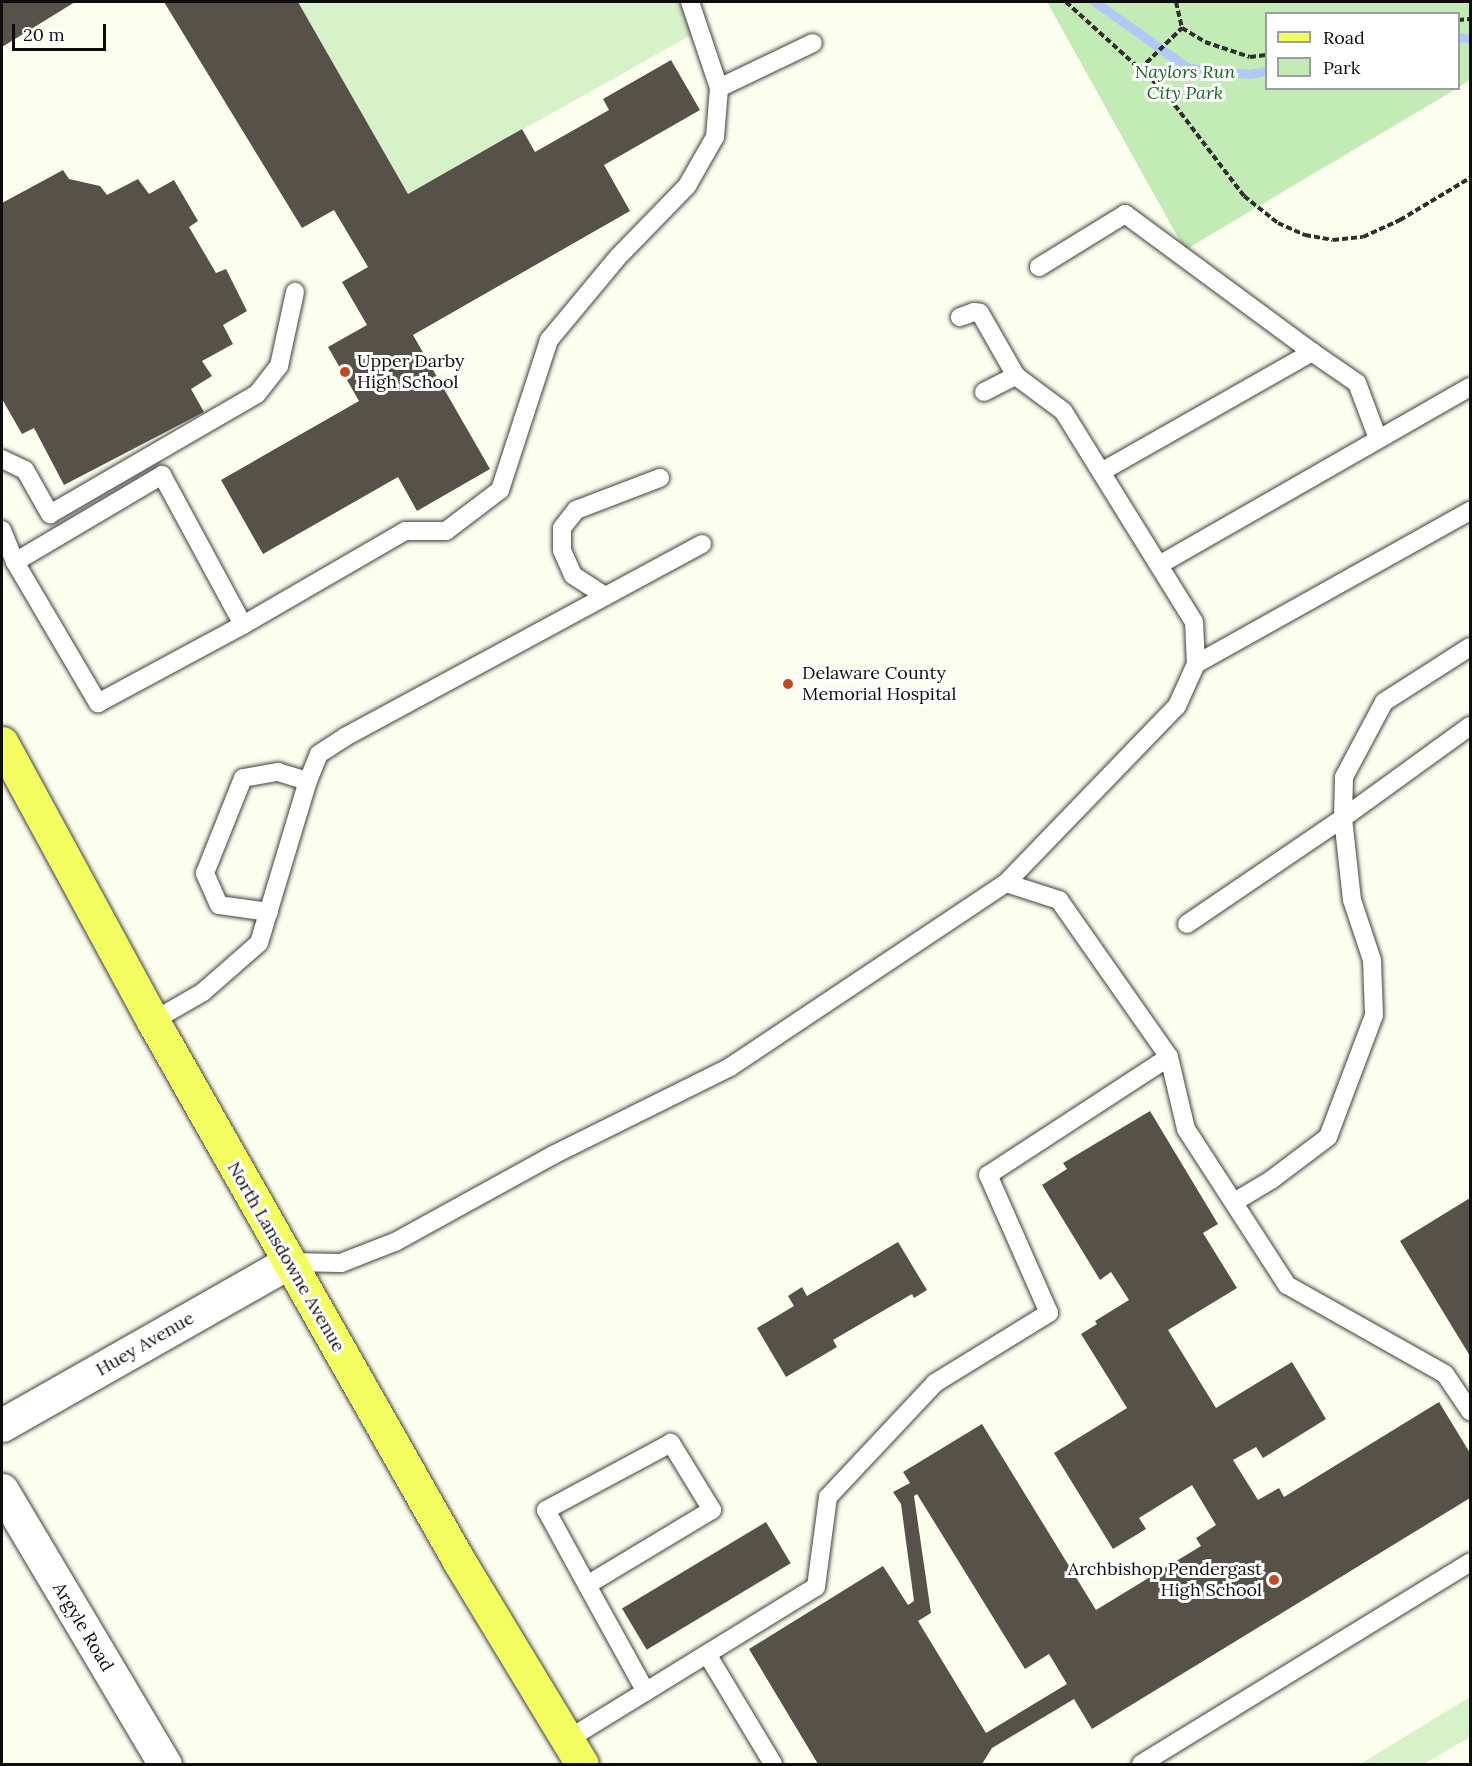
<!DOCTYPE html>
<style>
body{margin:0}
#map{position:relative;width:1472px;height:1766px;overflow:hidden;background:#fdffee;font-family:Lora,serif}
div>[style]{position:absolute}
.green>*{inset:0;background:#c2ebb6}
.pitch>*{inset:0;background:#d7f1c8}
.stream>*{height:9px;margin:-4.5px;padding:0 4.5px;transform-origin:4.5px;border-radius:4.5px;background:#b1c8f8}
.building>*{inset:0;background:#565249;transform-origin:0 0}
.path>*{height:4px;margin-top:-2px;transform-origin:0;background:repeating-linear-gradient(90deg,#2f2f2f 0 6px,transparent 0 9px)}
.roads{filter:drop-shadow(0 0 2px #404040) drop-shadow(0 0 2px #404040)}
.lane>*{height:18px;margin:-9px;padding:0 9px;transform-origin:9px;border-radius:9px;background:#fff}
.street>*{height:33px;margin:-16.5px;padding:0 16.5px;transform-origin:16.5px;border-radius:16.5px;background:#fff}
.primary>*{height:33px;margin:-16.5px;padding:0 16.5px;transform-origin:16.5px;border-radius:16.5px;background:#f4fd60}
.dots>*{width:16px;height:16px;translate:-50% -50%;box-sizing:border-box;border:3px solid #fff;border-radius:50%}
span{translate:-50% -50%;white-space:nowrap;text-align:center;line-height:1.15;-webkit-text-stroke:6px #fff;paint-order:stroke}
.park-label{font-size:18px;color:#1b6722;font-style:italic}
.poi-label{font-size:18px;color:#0d0d0d}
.left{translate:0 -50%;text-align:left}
.right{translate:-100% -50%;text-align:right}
.street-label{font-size:18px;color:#0d0d0d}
.frame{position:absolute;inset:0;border:3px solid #0d0d0d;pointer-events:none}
.legend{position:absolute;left:1265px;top:12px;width:195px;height:78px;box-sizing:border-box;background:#fff;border:2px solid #9e9e9e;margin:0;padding:8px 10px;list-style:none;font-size:18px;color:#0d0d0d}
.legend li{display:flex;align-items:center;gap:12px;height:30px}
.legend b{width:30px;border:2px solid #9e9e9e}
.scale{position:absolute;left:12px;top:24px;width:94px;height:27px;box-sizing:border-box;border:3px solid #0d0d0d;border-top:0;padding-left:8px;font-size:18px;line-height:21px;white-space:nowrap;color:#0d0d0d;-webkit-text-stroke:4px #fff;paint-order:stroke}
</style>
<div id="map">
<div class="green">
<div style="clip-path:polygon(1047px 2px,1470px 2px,1470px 80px,1459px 87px,1458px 14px,1266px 14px,1266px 88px,1456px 89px,1185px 250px)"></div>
</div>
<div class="pitch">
<div style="clip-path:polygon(298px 2px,682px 2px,700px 30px,408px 194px)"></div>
<div style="clip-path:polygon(1470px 1697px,1470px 1737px,1424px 1764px,1360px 1764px)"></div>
</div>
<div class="stream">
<div style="left:1095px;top:2px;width:114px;rotate:35.4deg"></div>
<div style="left:1188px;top:68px;width:62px;rotate:5.5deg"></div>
<div style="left:1250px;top:74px;width:16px;rotate:-11deg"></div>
<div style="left:1458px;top:37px;width:12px;rotate:9deg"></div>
</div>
<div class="building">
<div style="clip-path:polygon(2px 2px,75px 2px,2px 47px)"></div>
<div style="clip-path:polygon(164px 2px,298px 2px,408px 194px,522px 129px,535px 152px,609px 110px,603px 99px,671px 60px,700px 110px,604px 165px,630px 211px,413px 335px,490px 469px,417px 511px,398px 477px,263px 554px,221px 480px,359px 401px,328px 347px,367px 325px,342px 282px,368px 267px,334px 210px,302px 228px)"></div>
<div style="clip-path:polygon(63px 170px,69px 179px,100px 186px,107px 195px,138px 179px,149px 194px,174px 180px,198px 221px,189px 227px,216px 273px,226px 269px,247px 311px,223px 325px,233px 344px,202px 361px,212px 376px,191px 389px,204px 412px,64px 485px,34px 428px,22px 434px,2px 399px,2px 203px)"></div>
<div style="clip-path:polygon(evenodd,1150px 1111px,1218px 1224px,1203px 1233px,1237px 1288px,1168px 1330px,1216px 1408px,1292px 1362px,1326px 1419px,1263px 1458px,1256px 1447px,1233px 1460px,1258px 1500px,1279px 1488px,1284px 1497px,1439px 1402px,1470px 1453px,1470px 1498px,1092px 1729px,1074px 1699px,992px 1748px,982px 1764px,818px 1764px,749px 1649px,883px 1566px,908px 1605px,914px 1601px,901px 1504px,893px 1492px,910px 1483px,903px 1472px,982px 1424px,1096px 1610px,1201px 1546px,1196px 1538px,1216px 1525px,1192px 1485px,1139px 1518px,1146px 1529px,1113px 1549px,1054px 1453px,1127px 1408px,1081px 1334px,1097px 1324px,1095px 1321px,1129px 1300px,1111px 1272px,1100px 1280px,1042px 1185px,1067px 1169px,1063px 1163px,1150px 1111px,917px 1494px,1025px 1669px,1049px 1654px,1067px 1684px,986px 1733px,918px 1621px,931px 1613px,914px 1496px,917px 1494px)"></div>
<div style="clip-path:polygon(1470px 1198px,1470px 1356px,1400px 1241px)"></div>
<div style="clip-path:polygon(898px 1242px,927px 1290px,914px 1298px,912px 1294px,833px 1340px,837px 1347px,786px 1377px,757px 1328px,794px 1306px,788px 1296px,802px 1287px,807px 1296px)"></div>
<div style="left:766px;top:1522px;width:48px;height:168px;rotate:59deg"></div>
</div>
<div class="path">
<div style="left:1066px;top:2px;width:132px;rotate:42.2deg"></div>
<div style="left:1164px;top:91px;width:132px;rotate:52.7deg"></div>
<div style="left:1244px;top:196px;width:43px;rotate:38.5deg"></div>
<div style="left:1278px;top:223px;width:30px;rotate:24deg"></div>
<div style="left:1305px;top:235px;width:28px;rotate:10deg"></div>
<div style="left:1333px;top:240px;width:30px;rotate:-6deg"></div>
<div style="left:1363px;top:237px;width:41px;rotate:-24.7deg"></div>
<div style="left:1400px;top:220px;width:82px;rotate:-31deg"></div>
<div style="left:1176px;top:2px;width:27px;rotate:77deg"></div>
<div style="left:1182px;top:28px;width:27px;rotate:31deg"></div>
<div style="left:1205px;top:42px;width:47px;rotate:18.4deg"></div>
<div style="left:1250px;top:57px;width:16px;rotate:-7deg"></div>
<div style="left:1458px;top:20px;width:12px;rotate:-5deg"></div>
<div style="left:1140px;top:69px;width:59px;rotate:-44.3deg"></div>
</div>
<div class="roads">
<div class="lane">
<div style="left:719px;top:88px;width:104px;rotate:-25.6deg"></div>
<div style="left:1039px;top:267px;width:101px;rotate:-31.6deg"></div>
<div style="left:1125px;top:214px;width:232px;rotate:36.4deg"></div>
<div style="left:984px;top:392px;width:36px;rotate:-27deg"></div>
<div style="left:2px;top:459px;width:25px;rotate:26deg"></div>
<div style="left:25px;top:470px;width:51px;rotate:60.4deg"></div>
<div style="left:50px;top:514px;width:239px;rotate:-30.1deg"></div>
<div style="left:257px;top:394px;width:36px;rotate:-52deg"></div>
<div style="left:279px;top:366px;width:76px;rotate:-77.8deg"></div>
<div style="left:1101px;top:472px;width:243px;rotate:-29.6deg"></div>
<div style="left:1312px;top:352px;width:55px;rotate:34.6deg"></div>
<div style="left:1357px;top:383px;width:60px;rotate:69.4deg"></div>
<div style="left:2px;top:530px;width:35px;rotate:68deg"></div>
<div style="left:15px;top:562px;width:171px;rotate:-30.6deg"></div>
<div style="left:162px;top:475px;width:170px;rotate:61.6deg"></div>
<div style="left:243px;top:625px;width:187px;rotate:-30.1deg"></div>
<div style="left:405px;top:531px;width:41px"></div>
<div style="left:446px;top:531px;width:68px;rotate:-37.2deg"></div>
<div style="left:500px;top:490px;width:158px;rotate:-71.9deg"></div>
<div style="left:549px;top:340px;width:108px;rotate:-50.3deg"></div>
<div style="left:618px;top:257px;width:99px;rotate:-45.8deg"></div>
<div style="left:687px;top:186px;width:56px;rotate:-60.3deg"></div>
<div style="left:715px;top:137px;width:49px;rotate:-85.3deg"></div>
<div style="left:719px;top:88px;width:91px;rotate:-108.6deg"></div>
<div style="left:15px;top:562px;width:164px;rotate:59.5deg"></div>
<div style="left:98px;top:703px;width:165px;rotate:-28.3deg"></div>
<div style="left:1159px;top:565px;width:358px;rotate:-29.8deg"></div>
<div style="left:605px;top:596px;width:38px;rotate:-147deg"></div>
<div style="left:573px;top:575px;width:27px;rotate:-114deg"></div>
<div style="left:562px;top:550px;width:22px;rotate:-90deg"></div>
<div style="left:562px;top:528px;width:23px;rotate:-52deg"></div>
<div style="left:576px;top:510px;width:90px;rotate:-20.9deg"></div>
<div style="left:1196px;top:664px;width:314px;rotate:-29.2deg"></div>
<div style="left:1006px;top:883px;width:56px;rotate:17.8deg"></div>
<div style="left:1059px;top:900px;width:192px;rotate:55deg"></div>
<div style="left:1169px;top:1057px;width:74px;rotate:76.7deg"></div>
<div style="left:1186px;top:1129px;width:186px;rotate:57.1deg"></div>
<div style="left:1287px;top:1285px;width:181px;rotate:29.4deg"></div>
<div style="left:1445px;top:1374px;width:45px;rotate:56deg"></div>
<div style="left:269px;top:912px;width:50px;rotate:-172deg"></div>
<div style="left:219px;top:905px;width:35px;rotate:-114deg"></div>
<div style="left:205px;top:873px;width:102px;rotate:-68.2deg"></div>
<div style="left:243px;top:778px;width:36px;rotate:-10deg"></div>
<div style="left:278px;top:772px;width:31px;rotate:17deg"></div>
<div style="left:1187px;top:924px;width:189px;rotate:-34.2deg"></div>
<div style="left:1343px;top:818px;width:157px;rotate:-35.9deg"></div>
<div style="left:153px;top:1021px;width:58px;rotate:-30.1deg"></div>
<div style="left:203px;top:992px;width:74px;rotate:-41.2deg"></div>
<div style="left:259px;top:943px;width:169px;rotate:-73.2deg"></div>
<div style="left:308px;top:781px;width:29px;rotate:-68deg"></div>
<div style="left:319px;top:754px;width:31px;rotate:-33deg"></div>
<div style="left:345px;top:737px;width:406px;rotate:-28.4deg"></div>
<div style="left:1236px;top:1201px;width:41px;rotate:-31deg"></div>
<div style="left:1271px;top:1180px;width:71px;rotate:-37deg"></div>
<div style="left:1328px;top:1137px;width:130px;rotate:-69.3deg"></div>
<div style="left:1374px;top:1015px;width:55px;rotate:-92.1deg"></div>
<div style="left:1372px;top:960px;width:63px;rotate:-108.4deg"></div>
<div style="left:1352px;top:900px;width:82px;rotate:-96.3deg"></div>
<div style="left:1343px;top:818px;width:41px;rotate:-88.6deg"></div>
<div style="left:1344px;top:777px;width:85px;rotate:-61.9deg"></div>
<div style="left:1384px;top:702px;width:102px;rotate:-32.6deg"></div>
<div style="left:289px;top:1262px;width:52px;rotate:1.1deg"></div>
<div style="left:341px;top:1263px;width:58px;rotate:-21.3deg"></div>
<div style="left:395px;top:1242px;width:180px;rotate:-28.8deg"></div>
<div style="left:553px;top:1155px;width:198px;rotate:-26.4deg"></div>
<div style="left:730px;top:1067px;width:332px;rotate:-33.7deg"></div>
<div style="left:1006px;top:883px;width:246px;rotate:-46deg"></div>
<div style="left:1177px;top:706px;width:46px;rotate:-65.7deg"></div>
<div style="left:1196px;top:664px;width:42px;rotate:-92.7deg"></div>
<div style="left:1194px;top:622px;width:248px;rotate:-121.8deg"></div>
<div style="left:1063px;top:411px;width:59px;rotate:-143.3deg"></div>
<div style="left:1016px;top:376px;width:73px;rotate:-119.7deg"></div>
<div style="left:980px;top:313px;width:6px;rotate:-171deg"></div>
<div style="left:974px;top:312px;width:15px;rotate:160deg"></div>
<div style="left:587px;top:1585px;width:146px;rotate:-31deg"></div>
<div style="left:712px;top:1510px;width:79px;rotate:-121.5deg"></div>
<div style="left:671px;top:1443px;width:142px;rotate:151.8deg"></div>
<div style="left:546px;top:1510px;width:85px;rotate:61.3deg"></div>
<div style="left:587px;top:1585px;width:122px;rotate:61.1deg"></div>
<div style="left:707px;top:1654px;width:128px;rotate:59deg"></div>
<div style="left:567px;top:1740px;width:292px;rotate:-31.6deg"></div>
<div style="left:816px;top:1587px;width:91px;rotate:-82.4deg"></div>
<div style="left:828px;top:1497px;width:156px;rotate:-46.8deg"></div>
<div style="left:935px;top:1383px;width:134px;rotate:-31.6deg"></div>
<div style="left:1049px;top:1313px;width:151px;rotate:-113.8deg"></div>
<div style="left:988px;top:1175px;width:216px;rotate:-33.1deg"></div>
<div style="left:1141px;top:1764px;width:386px;rotate:-31.5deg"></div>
</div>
<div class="street">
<div style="left:2px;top:1425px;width:330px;rotate:-29.6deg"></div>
<div style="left:2px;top:1490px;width:319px;rotate:59.3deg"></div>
</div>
<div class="primary">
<div style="left:2px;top:743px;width:316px;rotate:61.5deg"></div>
<div style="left:153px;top:1021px;width:621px;rotate:60.46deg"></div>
<div style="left:459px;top:1561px;width:237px;rotate:58.8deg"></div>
</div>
</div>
<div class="dots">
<div style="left:345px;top:372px;background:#c24921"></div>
<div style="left:788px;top:684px;background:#c24921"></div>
<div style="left:1274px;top:1580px;background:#c24921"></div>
</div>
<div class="park-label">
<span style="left:1185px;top:83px">Naylors Run<br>City Park</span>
</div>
<div class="poi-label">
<span class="left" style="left:357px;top:372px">Upper Darby<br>High School</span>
<span class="left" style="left:802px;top:684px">Delaware County<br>Memorial Hospital</span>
<span class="right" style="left:1262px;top:1580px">Archbishop Pendergast<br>High School</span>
</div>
<div class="street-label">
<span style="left:286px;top:1257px;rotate:60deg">North Lansdowne Avenue</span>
<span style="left:145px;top:1344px;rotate:-30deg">Huey Avenue</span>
<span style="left:83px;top:1627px;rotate:59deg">Argyle Road</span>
</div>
<div class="frame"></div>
<ul class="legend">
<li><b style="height:8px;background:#f4fd60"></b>Road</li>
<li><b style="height:16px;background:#c2ebb6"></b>Park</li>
</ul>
<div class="scale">20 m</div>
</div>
